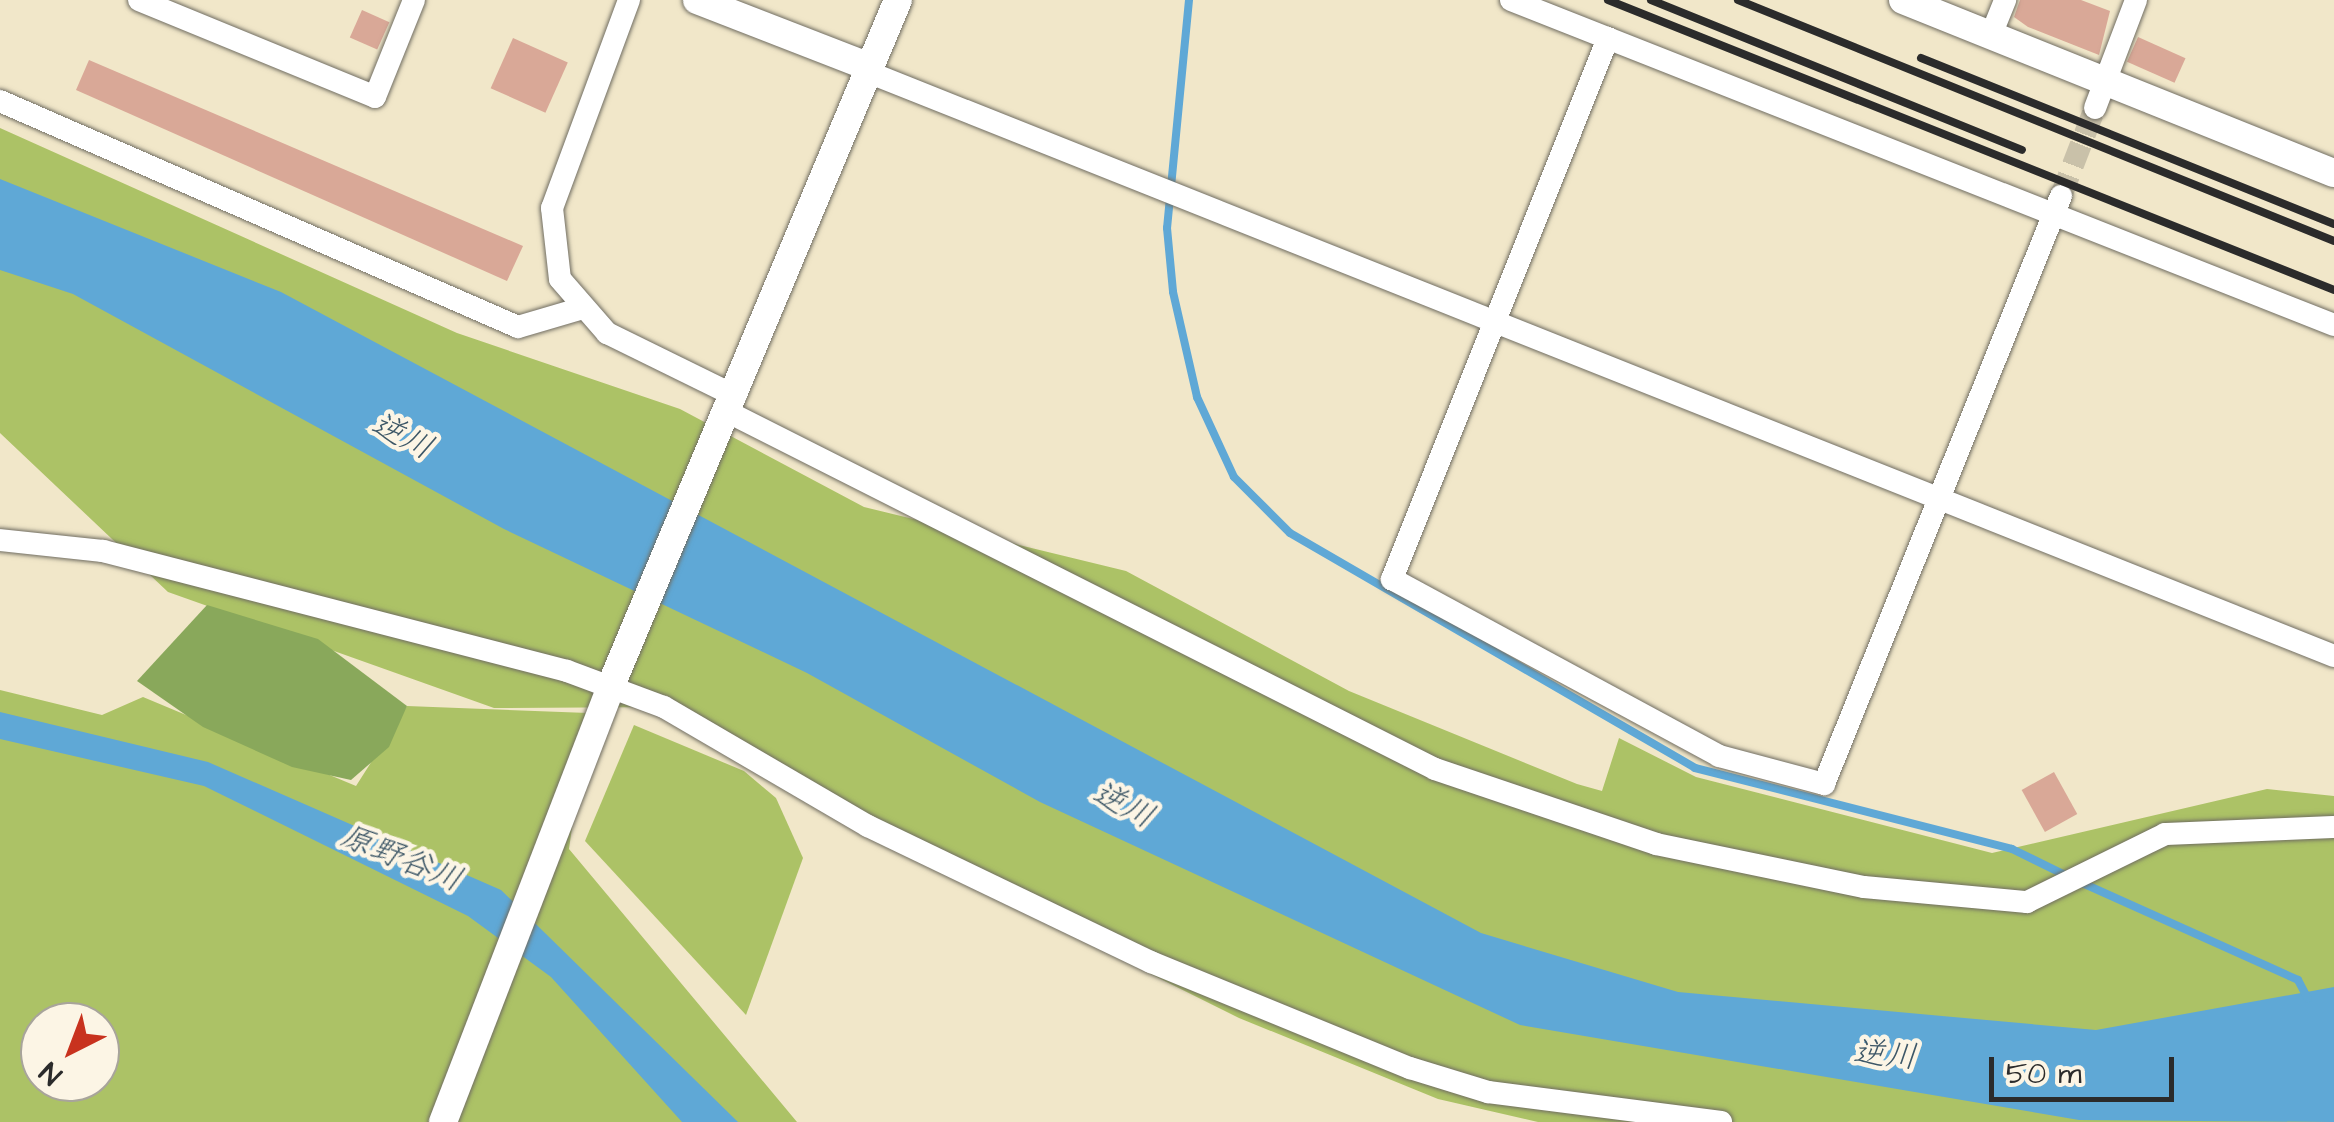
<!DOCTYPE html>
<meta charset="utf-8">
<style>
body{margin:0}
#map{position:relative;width:2334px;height:1122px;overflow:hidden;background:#f1e7c9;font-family:"Architects Daughter","Klee One",sans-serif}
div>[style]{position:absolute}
.green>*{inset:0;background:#acc266}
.forest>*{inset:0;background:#89a85b}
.water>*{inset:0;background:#5fa8d6}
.stream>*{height:8px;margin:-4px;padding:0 4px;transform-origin:4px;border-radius:4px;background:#5fa8d6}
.building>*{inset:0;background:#d9a897;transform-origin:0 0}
.minor-tunnel>*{height:22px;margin-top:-11px;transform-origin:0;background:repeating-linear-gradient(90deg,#c9c1a9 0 22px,transparent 0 33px)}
.roads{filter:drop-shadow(0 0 2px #706d62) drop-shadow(0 0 2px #706d62)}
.minor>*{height:22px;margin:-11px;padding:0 11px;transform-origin:11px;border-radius:11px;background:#fff}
.tertiary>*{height:28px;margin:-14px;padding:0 14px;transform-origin:14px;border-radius:14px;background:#fff}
.rail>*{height:8px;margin:-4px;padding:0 4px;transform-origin:4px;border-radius:4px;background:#2b2b2b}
span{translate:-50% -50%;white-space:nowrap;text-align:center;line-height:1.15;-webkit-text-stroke:9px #fcf5e5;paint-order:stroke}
.water-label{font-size:32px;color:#3d5767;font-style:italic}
.north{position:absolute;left:20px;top:1002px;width:100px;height:100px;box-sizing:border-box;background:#fcf5e5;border:2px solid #a8a49b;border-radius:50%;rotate:222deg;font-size:28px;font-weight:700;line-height:40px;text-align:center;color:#2b2b2b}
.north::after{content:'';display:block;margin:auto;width:35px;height:45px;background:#c8321e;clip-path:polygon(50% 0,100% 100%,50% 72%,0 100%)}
.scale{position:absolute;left:1989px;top:1057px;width:185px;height:45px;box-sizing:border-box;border:5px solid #2b2b2b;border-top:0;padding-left:12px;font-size:30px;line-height:35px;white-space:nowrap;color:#2b2b2b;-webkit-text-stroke:8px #fcf5e5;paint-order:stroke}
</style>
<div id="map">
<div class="green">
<div style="clip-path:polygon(0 128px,457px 333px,680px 409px,864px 507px,1126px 571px,1349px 691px,1577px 784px,1602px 791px,1619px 738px,1696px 777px,1992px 853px,2267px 789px,2334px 796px,2334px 1122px,1538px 1122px,1438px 1099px,1239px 1018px,960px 879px,664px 707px,494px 708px,168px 592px,0 433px)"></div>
<div style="clip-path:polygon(evenodd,0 690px,102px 715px,143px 697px,356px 786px,407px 706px,588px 713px,569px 849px,797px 1122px,0 1122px,0 690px,40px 1022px,100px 1022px,100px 1082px,40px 1082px,40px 1022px)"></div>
<div style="clip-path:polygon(634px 725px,744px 771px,776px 798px,803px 858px,746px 1015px,585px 841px)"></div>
</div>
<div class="forest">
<div style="clip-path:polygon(207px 605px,318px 639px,407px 706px,389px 747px,351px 780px,292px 767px,203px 727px,137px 681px)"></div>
</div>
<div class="water">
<div style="clip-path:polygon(0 179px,281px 292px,1481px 933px,1678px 992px,2096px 1030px,2334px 987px,2334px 1122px,2079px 1120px,1520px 1025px,1040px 802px,807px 673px,504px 529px,73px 294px,0 270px)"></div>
<div style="clip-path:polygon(0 712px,208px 762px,501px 890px,738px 1122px,682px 1122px,551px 977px,468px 916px,204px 786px,0 739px)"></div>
</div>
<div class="stream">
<div style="left:1189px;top:0;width:229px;rotate:95.5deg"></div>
<div style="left:1167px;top:228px;width:64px;rotate:84.6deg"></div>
<div style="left:1173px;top:292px;width:108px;rotate:77.1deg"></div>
<div style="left:1197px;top:397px;width:88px;rotate:65.2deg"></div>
<div style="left:1234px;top:477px;width:79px;rotate:45deg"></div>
<div style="left:1290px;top:533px;width:468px;rotate:30.1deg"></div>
<div style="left:1695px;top:768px;width:327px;rotate:14.3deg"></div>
<div style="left:2012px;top:849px;width:61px;rotate:26.1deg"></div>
<div style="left:2080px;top:882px;width:239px;rotate:24.2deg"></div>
<div style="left:2298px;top:980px;width:21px;rotate:62deg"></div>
</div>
<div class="building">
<div style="clip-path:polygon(2020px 0,2081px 0,2110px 11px,2099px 55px,2028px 27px,2014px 17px)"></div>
<div style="left:362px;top:10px;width:30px;height:30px;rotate:24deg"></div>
<div style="left:2138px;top:37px;width:52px;height:27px;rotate:24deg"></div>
<div style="left:513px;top:38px;width:60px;height:55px;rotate:24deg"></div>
<div style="clip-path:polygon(89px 60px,523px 246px,507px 281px,76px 90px)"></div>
<div style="left:2054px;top:772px;width:48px;height:37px;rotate:61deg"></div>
</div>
<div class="minor-tunnel">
<div style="left:2061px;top:196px;width:94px;rotate:-68.9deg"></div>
</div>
<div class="roads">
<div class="minor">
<div style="left:139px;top:0;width:255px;rotate:22.3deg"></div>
<div style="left:375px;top:97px;width:105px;rotate:-68.1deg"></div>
<div style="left:629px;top:0;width:222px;rotate:110.3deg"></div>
<div style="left:552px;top:208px;width:71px;rotate:83.6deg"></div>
<div style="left:560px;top:279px;width:72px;rotate:49deg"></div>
<div style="left:607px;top:333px;width:143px;rotate:26.2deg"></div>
<div style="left:1511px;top:0;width:885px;rotate:21.55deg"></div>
<div style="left:1991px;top:35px;width:38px;rotate:-68deg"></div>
<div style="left:1608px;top:38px;width:583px;rotate:111.76deg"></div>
<div style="left:1392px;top:579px;width:372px;rotate:28.4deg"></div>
<div style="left:1719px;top:756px;width:109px;rotate:14.9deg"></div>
<div style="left:1824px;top:784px;width:634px;rotate:-68.05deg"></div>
<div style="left:868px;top:72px;width:1578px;rotate:21.72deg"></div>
<div style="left:0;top:101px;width:565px;rotate:23.57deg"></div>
<div style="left:518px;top:327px;width:64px;rotate:-16.4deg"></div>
<div style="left:2095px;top:108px;width:116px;rotate:-69.2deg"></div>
<div style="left:728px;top:412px;width:792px;rotate:26.79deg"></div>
<div style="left:1435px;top:769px;width:233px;rotate:18.7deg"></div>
<div style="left:1656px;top:844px;width:212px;rotate:11.7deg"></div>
<div style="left:1864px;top:887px;width:164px;rotate:5.3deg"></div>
<div style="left:2027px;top:902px;width:154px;rotate:-26.2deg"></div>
<div style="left:2165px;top:834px;width:169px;rotate:-2.4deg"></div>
<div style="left:0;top:540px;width:104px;rotate:6.1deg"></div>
<div style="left:103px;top:551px;width:479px;rotate:14.5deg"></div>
<div style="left:567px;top:671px;width:103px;rotate:20.4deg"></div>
<div style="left:664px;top:707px;width:236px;rotate:30.3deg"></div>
<div style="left:868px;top:826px;width:314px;rotate:25.7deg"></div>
<div style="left:1151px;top:962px;width:280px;rotate:22.3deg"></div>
<div style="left:1410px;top:1068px;width:82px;rotate:17.1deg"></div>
<div style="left:1488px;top:1092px;width:235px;rotate:7.3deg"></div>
</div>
<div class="tertiary">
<div style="left:697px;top:0;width:186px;rotate:21.2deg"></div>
<div style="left:1903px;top:0;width:464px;rotate:21.9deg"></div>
<div style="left:443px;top:1122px;width:470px;rotate:-68.9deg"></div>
<div style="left:612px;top:683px;width:740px;rotate:-67.28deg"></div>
</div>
</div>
<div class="rail">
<div style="left:1608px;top:0;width:782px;rotate:21.77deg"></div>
<div style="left:1651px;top:0;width:400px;rotate:22deg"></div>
<div style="left:1738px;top:0;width:643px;rotate:22.02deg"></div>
<div style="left:1921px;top:58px;width:445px;rotate:21.9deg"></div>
</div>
<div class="water-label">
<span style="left:402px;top:437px;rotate:27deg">逆川</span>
<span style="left:1123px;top:806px;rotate:27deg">逆川</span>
<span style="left:401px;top:859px;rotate:22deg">原野谷川</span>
<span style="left:1885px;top:1056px;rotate:5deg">逆川</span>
</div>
<div class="north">N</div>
<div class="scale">50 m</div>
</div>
